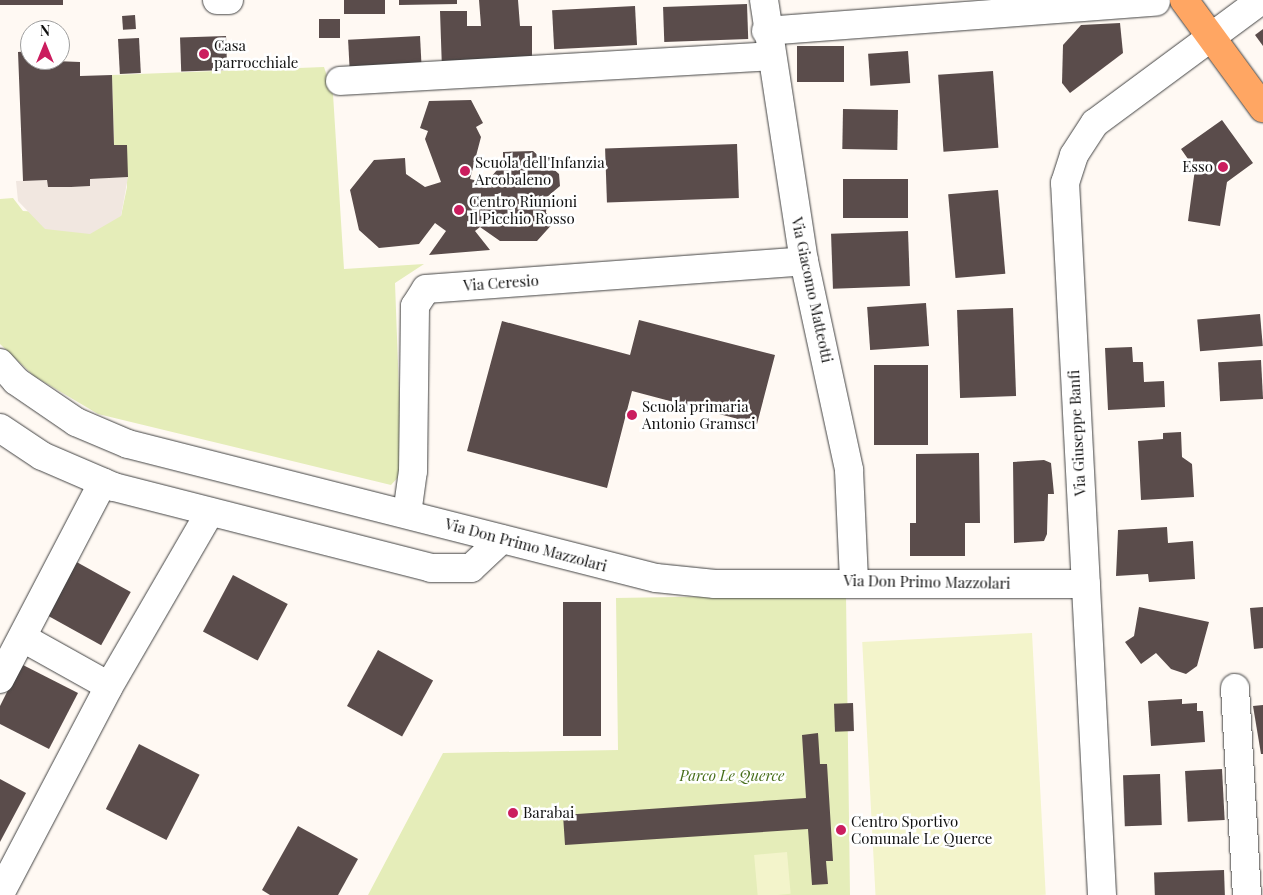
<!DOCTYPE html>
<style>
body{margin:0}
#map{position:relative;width:1263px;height:895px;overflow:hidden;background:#fff9f3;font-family:"Playfair Display",serif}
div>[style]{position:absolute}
.green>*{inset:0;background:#e5edb9}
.pitch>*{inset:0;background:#f3f4cb;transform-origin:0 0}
.plaza>*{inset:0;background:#f1e7e0}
.building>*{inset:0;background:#5a4c4b;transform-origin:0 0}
.roads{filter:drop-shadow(0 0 1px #434343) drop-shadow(0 0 1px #434343)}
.minor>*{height:28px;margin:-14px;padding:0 14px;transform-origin:14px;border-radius:14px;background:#fff}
.major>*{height:28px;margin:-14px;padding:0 14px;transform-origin:14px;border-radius:14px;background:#ffa663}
.dots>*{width:14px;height:14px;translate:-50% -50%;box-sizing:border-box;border:2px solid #fff;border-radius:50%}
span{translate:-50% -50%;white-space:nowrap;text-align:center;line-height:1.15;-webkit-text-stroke:5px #fff;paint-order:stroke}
.poi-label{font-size:15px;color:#101010}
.left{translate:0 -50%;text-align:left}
.right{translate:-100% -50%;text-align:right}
.street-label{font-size:15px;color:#101010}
.park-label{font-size:15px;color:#476e1a;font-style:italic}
.north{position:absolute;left:20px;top:20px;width:50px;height:50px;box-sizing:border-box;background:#fff;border:1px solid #9f9f9f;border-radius:50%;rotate:0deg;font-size:14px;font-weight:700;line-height:20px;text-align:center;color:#101010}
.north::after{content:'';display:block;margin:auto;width:18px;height:22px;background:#cb1d5e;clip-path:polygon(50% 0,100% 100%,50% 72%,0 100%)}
</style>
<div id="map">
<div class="green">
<div style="clip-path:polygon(324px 67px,333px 94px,344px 269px,424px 264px,395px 283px,402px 473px,391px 485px,98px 414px,34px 376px,0 344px,0 199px,13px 198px,23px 211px,121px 216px,127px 187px,127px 145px,114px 145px,112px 75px)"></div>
<div style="clip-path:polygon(846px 594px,850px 895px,368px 895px,443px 753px,618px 750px,616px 598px)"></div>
</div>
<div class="pitch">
<div style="left:1032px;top:633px;width:262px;height:170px;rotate:87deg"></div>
<div style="left:787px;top:852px;width:42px;height:33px;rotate:85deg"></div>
</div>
<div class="plaza">
<div style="clip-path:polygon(128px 177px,121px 216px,90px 234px,45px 229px,18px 201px,16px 181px,47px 180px,48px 187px,71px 187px,90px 186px,90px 179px)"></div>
</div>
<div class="building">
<div style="left:0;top:0;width:63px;height:5px"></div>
<div style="left:344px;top:0;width:41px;height:14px"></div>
<div style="clip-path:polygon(399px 0,457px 0,457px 4px,399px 5px)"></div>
<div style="clip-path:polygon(479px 0,518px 0,520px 26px,532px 26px,532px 61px,442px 70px,440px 11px,467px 11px,467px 26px,481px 26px)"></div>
<div style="left:747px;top:4px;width:35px;height:84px;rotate:88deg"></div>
<div style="left:635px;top:6px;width:39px;height:83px;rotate:87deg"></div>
<div style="left:135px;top:15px;width:14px;height:13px;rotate:86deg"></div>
<div style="left:319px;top:19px;width:21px;height:19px"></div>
<div style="clip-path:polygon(1120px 23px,1123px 53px,1070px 93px,1062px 83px,1063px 45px,1081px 25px)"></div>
<div style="clip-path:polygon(1263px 29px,1263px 46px,1255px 35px)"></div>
<div style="left:226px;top:36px;width:34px;height:46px;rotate:88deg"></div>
<div style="left:420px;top:36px;width:35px;height:72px;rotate:87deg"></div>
<div style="left:139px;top:38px;width:35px;height:21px;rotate:87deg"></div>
<div style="left:797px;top:46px;width:47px;height:36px"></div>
<div style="clip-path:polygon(30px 51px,30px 60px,80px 62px,80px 76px,112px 75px,114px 145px,127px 145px,128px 177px,90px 179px,90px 186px,71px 187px,48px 187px,47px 180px,23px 181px,18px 52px)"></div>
<div style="left:908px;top:51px;width:32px;height:40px;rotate:86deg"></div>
<div style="left:993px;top:71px;width:77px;height:55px;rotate:86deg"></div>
<div style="clip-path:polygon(471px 100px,483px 123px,476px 127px,481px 137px,470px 179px,486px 183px,497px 170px,503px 170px,503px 152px,533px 151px,559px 174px,560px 186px,547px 197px,546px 213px,555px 221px,537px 241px,500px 241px,480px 227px,475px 231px,490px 250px,429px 255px,446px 231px,435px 223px,419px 244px,379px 248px,359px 230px,350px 190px,374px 160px,405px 158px,406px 174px,425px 187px,441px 182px,425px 139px,428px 131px,420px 128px,429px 101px)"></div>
<div style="left:843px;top:109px;width:55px;height:40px;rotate:1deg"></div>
<div style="clip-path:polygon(1222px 120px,1253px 163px,1227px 182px,1220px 226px,1188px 221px,1195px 169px,1181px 149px)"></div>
<div style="left:737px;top:144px;width:54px;height:132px;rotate:88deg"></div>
<div style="left:843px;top:179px;width:65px;height:39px"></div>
<div style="left:998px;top:190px;width:84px;height:50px;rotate:85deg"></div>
<div style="left:908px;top:231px;width:55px;height:77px;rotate:88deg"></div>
<div style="left:926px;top:303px;width:43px;height:59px;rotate:86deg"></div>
<div style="left:1013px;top:308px;width:88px;height:56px;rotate:88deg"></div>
<div style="left:1260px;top:314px;width:32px;height:63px;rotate:85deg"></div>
<div style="clip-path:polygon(639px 320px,775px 355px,757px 424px,632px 391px,607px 488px,467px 451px,502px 321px,630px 355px)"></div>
<div style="clip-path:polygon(1132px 347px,1133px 362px,1143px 362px,1144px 382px,1164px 381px,1165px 407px,1108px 410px,1105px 348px)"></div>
<div style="left:1261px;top:360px;width:39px;height:43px;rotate:87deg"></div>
<div style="left:874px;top:365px;width:54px;height:80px"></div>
<div style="clip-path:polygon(1181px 432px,1182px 457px,1192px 464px,1194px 497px,1141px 500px,1138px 441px,1163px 439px,1163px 433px)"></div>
<div style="clip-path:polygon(979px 453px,980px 523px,965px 523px,965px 556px,910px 556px,910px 523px,916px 523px,916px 454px)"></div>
<div style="clip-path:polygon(1044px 460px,1051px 463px,1054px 494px,1048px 494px,1047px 534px,1044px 541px,1014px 543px,1013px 462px)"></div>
<div style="clip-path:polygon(1167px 527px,1168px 543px,1193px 541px,1195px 579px,1149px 582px,1148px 574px,1116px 576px,1118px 530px)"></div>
<div style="left:73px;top:560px;width:66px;height:61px;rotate:29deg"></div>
<div style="left:233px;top:575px;width:62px;height:64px;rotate:28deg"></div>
<div style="left:601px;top:602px;width:134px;height:38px;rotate:90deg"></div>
<div style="clip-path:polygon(1139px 607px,1209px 622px,1197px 666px,1186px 674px,1171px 669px,1156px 653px,1141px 664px,1125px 642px,1134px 636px)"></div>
<div style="clip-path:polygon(1263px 607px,1263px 648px,1254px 649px,1250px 608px)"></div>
<div style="left:378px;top:650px;width:63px;height:64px;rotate:29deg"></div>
<div style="clip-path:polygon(21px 664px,78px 693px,49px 749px,0 724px,0 706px)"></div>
<div style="clip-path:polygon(1182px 699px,1182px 704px,1197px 703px,1197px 711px,1203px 711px,1205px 742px,1151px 746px,1148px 701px)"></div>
<div style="left:853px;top:703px;width:28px;height:19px;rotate:88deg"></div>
<div style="clip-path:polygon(1263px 705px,1263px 754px,1261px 754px,1253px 706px)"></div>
<div style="clip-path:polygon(818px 733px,820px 764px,827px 764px,833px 861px,826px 861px,828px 884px,812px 885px,808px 829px,565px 845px,563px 815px,806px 798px,802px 735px)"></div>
<div style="left:139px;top:744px;width:68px;height:73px;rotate:27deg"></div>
<div style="left:1222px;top:769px;width:51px;height:37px;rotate:87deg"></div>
<div style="left:1160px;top:774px;width:51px;height:37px;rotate:88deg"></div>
<div style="clip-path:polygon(0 779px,26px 793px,0 842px)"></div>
<div style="clip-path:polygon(298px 826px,358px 859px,338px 895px,270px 895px,262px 890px)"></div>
<div style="left:1224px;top:870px;width:25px;height:70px;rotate:88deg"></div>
</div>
<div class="roads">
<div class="minor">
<div style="left:217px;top:0;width:12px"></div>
<div style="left:764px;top:0;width:264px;rotate:81.3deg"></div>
<div style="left:804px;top:261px;width:214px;rotate:77.8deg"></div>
<div style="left:849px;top:470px;width:111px;rotate:87.4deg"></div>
<div style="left:766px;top:31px;width:391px;rotate:-4.3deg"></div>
<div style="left:340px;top:81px;width:430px;rotate:-3.3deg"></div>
<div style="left:0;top:363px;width:24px;rotate:48deg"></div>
<div style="left:16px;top:381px;width:73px;rotate:34.3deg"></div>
<div style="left:76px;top:422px;width:56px;rotate:22.9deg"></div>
<div style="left:128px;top:444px;width:545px;rotate:14.24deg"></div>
<div style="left:656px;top:578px;width:59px;rotate:5.8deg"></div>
<div style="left:715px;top:584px;width:371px"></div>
<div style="left:0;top:428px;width:50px;rotate:33.7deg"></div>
<div style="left:42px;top:456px;width:78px;rotate:23.3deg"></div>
<div style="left:114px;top:487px;width:327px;rotate:14.3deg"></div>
<div style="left:431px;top:568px;width:40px"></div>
<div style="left:471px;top:568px;width:42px;rotate:-43.1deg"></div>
<div style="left:407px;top:514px;width:43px;rotate:-82.1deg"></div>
<div style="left:413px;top:471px;width:165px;rotate:-89.3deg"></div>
<div style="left:415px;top:306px;width:20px;rotate:-57deg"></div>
<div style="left:426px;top:289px;width:379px;rotate:-4.2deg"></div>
<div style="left:23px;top:638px;width:98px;rotate:29.2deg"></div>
<div style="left:0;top:679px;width:222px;rotate:-62.4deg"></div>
<div style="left:1235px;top:688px;width:207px;rotate:86.7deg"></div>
<div style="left:0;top:894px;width:233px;rotate:-62.3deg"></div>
<div style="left:108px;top:688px;width:203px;rotate:-59.9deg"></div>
<div style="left:1102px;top:895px;width:713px;rotate:-92.97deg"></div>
<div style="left:1065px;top:183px;width:29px;rotate:-72deg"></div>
<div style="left:1074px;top:155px;width:38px;rotate:-57deg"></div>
<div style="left:1095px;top:123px;width:207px;rotate:-36.5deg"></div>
</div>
<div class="major">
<div style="left:1184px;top:0;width:134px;rotate:53.8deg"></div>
</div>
</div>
<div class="dots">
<div style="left:204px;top:54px;background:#cb1d5e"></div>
<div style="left:1223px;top:167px;background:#cb1d5e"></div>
<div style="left:465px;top:171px;background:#cb1d5e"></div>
<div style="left:459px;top:210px;background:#cb1d5e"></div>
<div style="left:632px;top:415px;background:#cb1d5e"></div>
<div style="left:513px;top:813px;background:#cb1d5e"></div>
<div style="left:841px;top:830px;background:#cb1d5e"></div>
</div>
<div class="poi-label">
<span class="left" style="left:214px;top:54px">Casa<br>parrocchiale</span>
<span class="left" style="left:475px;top:171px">Scuola dell'Infanzia<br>Arcobaleno</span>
<span class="right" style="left:1213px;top:167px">Esso</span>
<span class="left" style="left:469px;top:210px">Centro Riunioni<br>Il Picchio Rosso</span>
<span class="left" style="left:642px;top:415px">Scuola primaria<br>Antonio Gramsci</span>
<span class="left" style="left:523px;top:813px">Barabai</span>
<span class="left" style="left:851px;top:830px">Centro Sportivo<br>Comunale Le Querce</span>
</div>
<div class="street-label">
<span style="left:501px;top:283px;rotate:-4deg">Via Ceresio</span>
<span style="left:812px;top:290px;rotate:78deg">Via Giacomo Matteotti</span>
<span style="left:1077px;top:433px;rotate:-93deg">Via Giuseppe Banfi</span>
<span style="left:526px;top:545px;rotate:15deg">Via Don Primo Mazzolari</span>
<span style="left:927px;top:582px;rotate:1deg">Via Don Primo Mazzolari</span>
</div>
<div class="park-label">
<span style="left:732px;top:776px">Parco Le Querce</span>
</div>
<div class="north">N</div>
</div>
